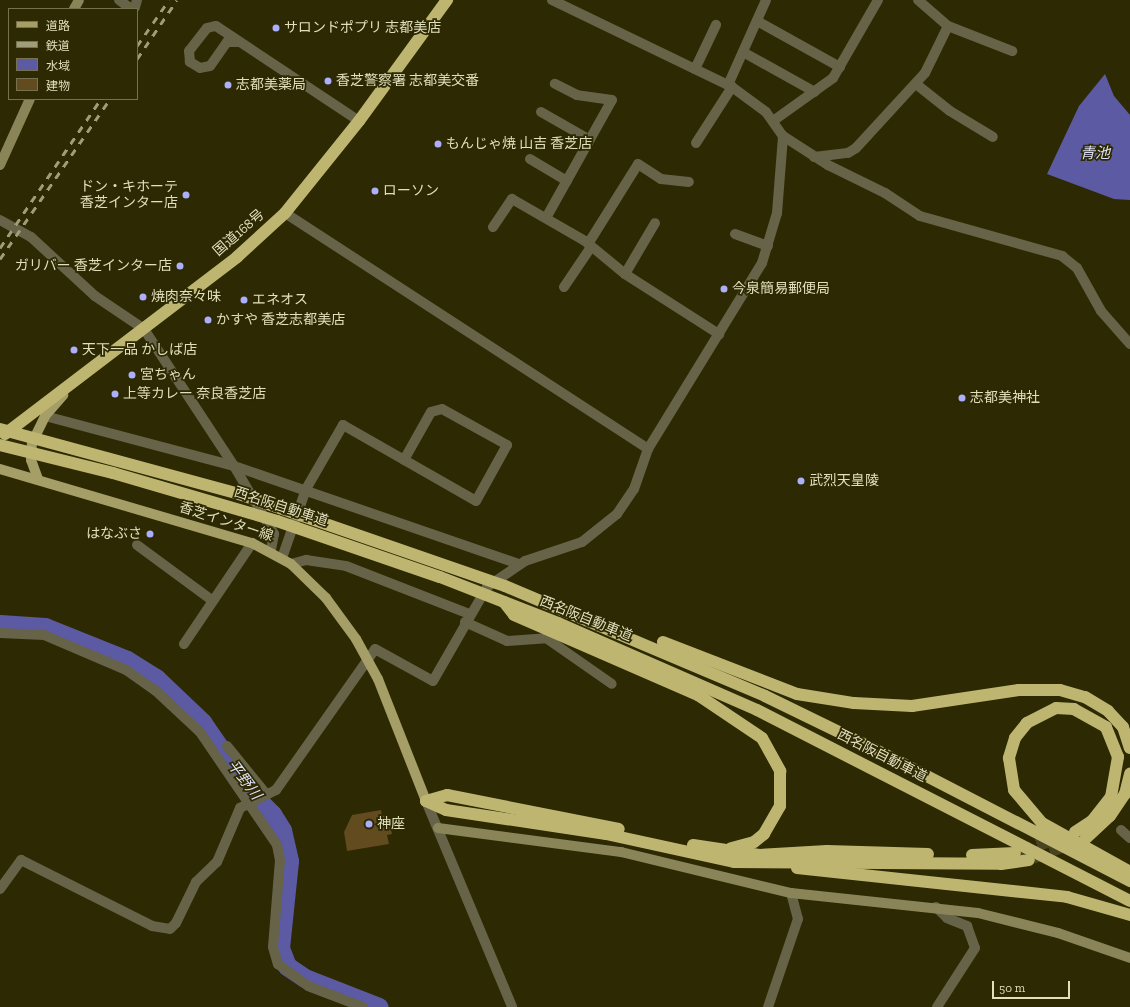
<!DOCTYPE html>
<meta charset="utf-8">
<style>
body{margin:0}
#map{position:relative;width:1130px;height:1007px;overflow:hidden;background:#2d2903;font-family:"Zilla Slab","Noto Sans JP",serif}
div>[style]{position:absolute}
.water>*{inset:0;background:#5b5aa2}
.river>*{height:19px;margin:-9.5px;padding:0 9.5px;transform-origin:9.5px;border-radius:9.5px;background:#5b5aa2}
.building>*{inset:0;background:#614b1f}
.highway-tunnel>*{height:12px;margin-top:-6px;transform-origin:0;background:repeating-linear-gradient(90deg,#48441f 0 12px,transparent 0 18px)}
.street>*{height:10px;margin:-5px;padding:0 5px;transform-origin:5px;border-radius:5px;background:#666348}
.secondary>*{height:10px;margin:-5px;padding:0 5px;transform-origin:5px;border-radius:5px;background:#8a8559}
.primary>*{height:10px;margin:-5px;padding:0 5px;transform-origin:5px;border-radius:5px;background:#a59e66}
.highway>*{height:12px;margin:-6px;padding:0 6px;transform-origin:6px;border-radius:6px;background:#beb670}
.rail>*{height:3px;margin-top:-1.5px;transform-origin:0;background:repeating-linear-gradient(90deg,#a09d79 0 7px,transparent 0 14px)}
.dots>*{width:11px;height:11px;translate:-50% -50%;box-sizing:border-box;border:2px solid #2d2903;border-radius:50%}
span{translate:-50% -50%;white-space:nowrap;text-align:center;line-height:1.15;-webkit-text-stroke:3.5px #2d2903;paint-order:stroke}
.poi-label{font-size:14px;color:#e2dfbd}
.left{translate:0 -50%;text-align:left}
.right{translate:-100% -50%;text-align:right}
.street-label{font-size:14px;color:#e2dfbd}
.water-label{font-size:15px;color:#dddff4;font-style:italic}
.legend{position:absolute;left:8px;top:8px;width:130px;height:92px;box-sizing:border-box;background:#2d2903;border:1px solid #75724d;margin:0;padding:5px 7px;list-style:none;font-size:12px;color:#e2dfbd}
.legend li{display:flex;align-items:center;gap:8px;height:20px}
.legend b{width:20px;border:1px solid #75724d}
.scale{position:absolute;left:992px;top:981px;width:78px;height:18px;box-sizing:border-box;border:2px solid #e2dfbd;border-top:0;padding-left:5px;font-size:12px;line-height:14px;white-space:nowrap;color:#e2dfbd;-webkit-text-stroke:3px #2d2903;paint-order:stroke}
</style>
<div id="map">
<div class="water">
<div style="clip-path:polygon(1105px 74px,1114px 96px,1130px 115px,1130px 200px,1114px 199px,1047px 174px,1079px 106px)"></div>
</div>
<div class="river">
<div style="left:0;top:624px;width:45px;rotate:3.8deg"></div>
<div style="left:45px;top:627px;width:88px;rotate:21.9deg"></div>
<div style="left:127px;top:660px;width:34px;rotate:32deg"></div>
<div style="left:156px;top:678px;width:64px;rotate:43.7deg"></div>
<div style="left:202px;top:722px;width:86px;rotate:55.4deg"></div>
<div style="left:251px;top:793px;width:30px;rotate:45deg"></div>
<div style="left:272px;top:814px;width:19px;rotate:58deg"></div>
<div style="left:282px;top:830px;width:32px;rotate:77deg"></div>
<div style="left:289px;top:861px;width:87px;rotate:95.9deg"></div>
<div style="left:280px;top:948px;width:19px;rotate:69deg"></div>
<div style="left:287px;top:966px;width:22px;rotate:34deg"></div>
<div style="left:305px;top:978px;width:79px;rotate:21.4deg"></div>
</div>
<div class="building">
<div style="clip-path:polygon(381px 810px,382px 816px,388px 815px,392px 834px,387px 835px,389px 844px,347px 851px,344px 832px,352px 815px)"></div>
</div>
<div class="highway-tunnel">
<div style="left:1020px;top:851px;width:41px;rotate:-18.4deg"></div>
<div style="left:1033px;top:858px;width:40px;rotate:-21deg"></div>
</div>
<div class="street">
<div style="left:119px;top:0;width:14px;rotate:36deg"></div>
<div style="left:130px;top:8px;width:5px;rotate:-11deg"></div>
<div style="left:135px;top:7px;width:7px;rotate:-74deg"></div>
<div style="left:552px;top:0;width:200px;rotate:25.8deg"></div>
<div style="left:732px;top:87px;width:42px;rotate:36.3deg"></div>
<div style="left:766px;top:112px;width:29px;rotate:55deg"></div>
<div style="left:783px;top:136px;width:54px;rotate:32.8deg"></div>
<div style="left:828px;top:165px;width:64px;rotate:26.2deg"></div>
<div style="left:885px;top:193px;width:42px;rotate:33.3deg"></div>
<div style="left:920px;top:216px;width:148px;rotate:15.7deg"></div>
<div style="left:1062px;top:256px;width:19px;rotate:39deg"></div>
<div style="left:1077px;top:268px;width:49px;rotate:60.8deg"></div>
<div style="left:1101px;top:311px;width:44px;rotate:48.7deg"></div>
<div style="left:918px;top:0;width:40px;rotate:41deg"></div>
<div style="left:948px;top:26px;width:69px;rotate:21.3deg"></div>
<div style="left:757px;top:21px;width:95px;rotate:29deg"></div>
<div style="left:239px;top:42px;width:12px;rotate:180deg"></div>
<div style="left:227px;top:42px;width:29px;rotate:125deg"></div>
<div style="left:210px;top:66px;width:10px;rotate:169deg"></div>
<div style="left:200px;top:68px;width:12px;rotate:-149deg"></div>
<div style="left:190px;top:62px;width:11px;rotate:-95deg"></div>
<div style="left:189px;top:51px;width:29px;rotate:-52deg"></div>
<div style="left:207px;top:28px;width:9px;rotate:-13deg"></div>
<div style="left:216px;top:26px;width:172px;rotate:33.6deg"></div>
<div style="left:743px;top:52px;width:82px;rotate:29.1deg"></div>
<div style="left:695px;top:69px;width:49px;rotate:-64.5deg"></div>
<div style="left:916px;top:84px;width:43px;rotate:38.5deg"></div>
<div style="left:950px;top:111px;width:50px;rotate:31.2deg"></div>
<div style="left:728px;top:85px;width:93px;rotate:-65.9deg"></div>
<div style="left:541px;top:112px;width:56px;rotate:29.7deg"></div>
<div style="left:773px;top:121px;width:74px;rotate:-35.6deg"></div>
<div style="left:833px;top:78px;width:90px;rotate:-60deg"></div>
<div style="left:696px;top:143px;width:67px;rotate:-57.3deg"></div>
<div style="left:814px;top:157px;width:34px;rotate:-7deg"></div>
<div style="left:848px;top:153px;width:9px;rotate:-32deg"></div>
<div style="left:856px;top:148px;width:102px;rotate:-47.4deg"></div>
<div style="left:925px;top:73px;width:52px;rotate:-63.9deg"></div>
<div style="left:530px;top:159px;width:43px;rotate:30.7deg"></div>
<div style="left:285px;top:213px;width:433px;rotate:33deg"></div>
<div style="left:546px;top:218px;width:135px;rotate:-60.8deg"></div>
<div style="left:612px;top:100px;width:35px;rotate:-172deg"></div>
<div style="left:577px;top:95px;width:25px;rotate:-153deg"></div>
<div style="left:0;top:220px;width:35px;rotate:29deg"></div>
<div style="left:31px;top:237px;width:87px;rotate:42.7deg"></div>
<div style="left:95px;top:296px;width:59px;rotate:34deg"></div>
<div style="left:144px;top:329px;width:164px;rotate:56.7deg"></div>
<div style="left:234px;top:466px;width:79px;rotate:59.5deg"></div>
<div style="left:274px;top:534px;width:16px;rotate:101deg"></div>
<div style="left:493px;top:227px;width:34px;rotate:-56deg"></div>
<div style="left:512px;top:199px;width:84px;rotate:29.9deg"></div>
<div style="left:585px;top:241px;width:52px;rotate:39.5deg"></div>
<div style="left:625px;top:274px;width:112px;rotate:32.6deg"></div>
<div style="left:735px;top:234px;width:35px;rotate:20deg"></div>
<div style="left:588px;top:244px;width:94px;rotate:-58deg"></div>
<div style="left:638px;top:164px;width:27px;rotate:33deg"></div>
<div style="left:661px;top:179px;width:28px;rotate:6deg"></div>
<div style="left:625px;top:274px;width:59px;rotate:-59.5deg"></div>
<div style="left:564px;top:287px;width:48px;rotate:-56deg"></div>
<div style="left:45px;top:416px;width:196px;rotate:14.8deg"></div>
<div style="left:234px;top:466px;width:301px;rotate:19deg"></div>
<div style="left:137px;top:545px;width:94px;rotate:36.4deg"></div>
<div style="left:282px;top:558px;width:73px;rotate:-70.8deg"></div>
<div style="left:306px;top:489px;width:74px;rotate:-60deg"></div>
<div style="left:343px;top:425px;width:153px;rotate:29.7deg"></div>
<div style="left:476px;top:501px;width:64px;rotate:-61deg"></div>
<div style="left:507px;top:445px;width:74px;rotate:-151deg"></div>
<div style="left:442px;top:409px;width:11px;rotate:165deg"></div>
<div style="left:431px;top:412px;width:55px;rotate:119.4deg"></div>
<div style="left:291px;top:564px;width:16px;rotate:-15deg"></div>
<div style="left:306px;top:560px;width:40px;rotate:8.5deg"></div>
<div style="left:346px;top:566px;width:132px;rotate:21.3deg"></div>
<div style="left:465px;top:622px;width:46px;rotate:24.3deg"></div>
<div style="left:507px;top:641px;width:39px;rotate:-4deg"></div>
<div style="left:546px;top:638px;width:80px;rotate:34.9deg"></div>
<div style="left:0;top:633px;width:44px;rotate:2.6deg"></div>
<div style="left:44px;top:635px;width:89px;rotate:23.1deg"></div>
<div style="left:126px;top:670px;width:35px;rotate:35deg"></div>
<div style="left:155px;top:690px;width:62px;rotate:43deg"></div>
<div style="left:200px;top:732px;width:137px;rotate:55.7deg"></div>
<div style="left:277px;top:845px;width:15px;rotate:79deg"></div>
<div style="left:280px;top:860px;width:87px;rotate:94.6deg"></div>
<div style="left:273px;top:947px;width:18px;rotate:74deg"></div>
<div style="left:278px;top:964px;width:37px;rotate:36deg"></div>
<div style="left:308px;top:986px;width:59px;rotate:20.9deg"></div>
<div style="left:184px;top:644px;width:122px;rotate:-56deg"></div>
<div style="left:227px;top:746px;width:63px;rotate:50.8deg"></div>
<div style="left:426px;top:801px;width:223px;rotate:67.3deg"></div>
<div style="left:1121px;top:830px;width:12px;rotate:42deg"></div>
<div style="left:0;top:889px;width:36px;rotate:-54deg"></div>
<div style="left:21px;top:860px;width:147px;rotate:26.7deg"></div>
<div style="left:152px;top:926px;width:18px;rotate:9deg"></div>
<div style="left:170px;top:929px;width:8px;rotate:-45deg"></div>
<div style="left:176px;top:923px;width:46px;rotate:-64deg"></div>
<div style="left:196px;top:882px;width:29px;rotate:-44deg"></div>
<div style="left:217px;top:862px;width:59px;rotate:-66.9deg"></div>
<div style="left:240px;top:808px;width:40px;rotate:-26.6deg"></div>
<div style="left:276px;top:790px;width:172px;rotate:-54.9deg"></div>
<div style="left:375px;top:649px;width:66px;rotate:28.9deg"></div>
<div style="left:433px;top:681px;width:108px;rotate:-60.1deg"></div>
<div style="left:487px;top:587px;width:46px;rotate:-34.4deg"></div>
<div style="left:525px;top:561px;width:60px;rotate:-18.4deg"></div>
<div style="left:582px;top:542px;width:45px;rotate:-38.7deg"></div>
<div style="left:617px;top:514px;width:30px;rotate:-56deg"></div>
<div style="left:634px;top:489px;width:42px;rotate:-70.7deg"></div>
<div style="left:648px;top:449px;width:218px;rotate:-58.5deg"></div>
<div style="left:762px;top:263px;width:52px;rotate:-73.3deg"></div>
<div style="left:777px;top:213px;width:77px;rotate:-85.5deg"></div>
<div style="left:936px;top:907px;width:16px;rotate:45deg"></div>
<div style="left:947px;top:918px;width:22px;rotate:22deg"></div>
<div style="left:967px;top:926px;width:23px;rotate:70deg"></div>
<div style="left:975px;top:948px;width:70px;rotate:122.8deg"></div>
<div style="left:768px;top:1007px;width:93px;rotate:-71.2deg"></div>
<div style="left:798px;top:919px;width:27px;rotate:-105deg"></div>
</div>
<div class="secondary">
<div style="left:74px;top:9px;width:10px;rotate:-61deg"></div>
<div style="left:0;top:165px;width:72px;rotate:-65.6deg"></div>
<div style="left:438px;top:828px;width:185px;rotate:7.5deg"></div>
<div style="left:621px;top:852px;width:175px;rotate:13.6deg"></div>
<div style="left:791px;top:893px;width:188px;rotate:6.1deg"></div>
<div style="left:978px;top:913px;width:82px;rotate:14deg"></div>
<div style="left:1058px;top:933px;width:76px;rotate:19.1deg"></div>
</div>
<div class="primary">
<div style="left:0;top:469px;width:263px;rotate:16.4deg"></div>
<div style="left:252px;top:543px;width:44px;rotate:28.3deg"></div>
<div style="left:291px;top:564px;width:49px;rotate:44.2deg"></div>
<div style="left:326px;top:598px;width:51px;rotate:53.8deg"></div>
<div style="left:356px;top:639px;width:46px;rotate:61.2deg"></div>
<div style="left:378px;top:679px;width:131px;rotate:68.5deg"></div>
<div style="left:38px;top:479px;width:20px;rotate:-110deg"></div>
<div style="left:31px;top:460px;width:17px;rotate:-87deg"></div>
<div style="left:32px;top:443px;width:30px;rotate:-64deg"></div>
<div style="left:45px;top:416px;width:28px;rotate:-49deg"></div>
</div>
<div class="highway">
<div style="left:0;top:429px;width:248px;rotate:15.2deg"></div>
<div style="left:239px;top:494px;width:281px;rotate:19.1deg"></div>
<div style="left:505px;top:586px;width:282px;rotate:22.9deg"></div>
<div style="left:765px;top:696px;width:135px;rotate:26deg"></div>
<div style="left:886px;top:755px;width:275px;rotate:27.3deg"></div>
<div style="left:5px;top:434px;width:292px;rotate:-37.3deg"></div>
<div style="left:237px;top:257px;width:65px;rotate:-42.5deg"></div>
<div style="left:285px;top:213px;width:118px;rotate:-51.2deg"></div>
<div style="left:359px;top:121px;width:150px;rotate:-54deg"></div>
<div style="left:0;top:445px;width:116px;rotate:13.9deg"></div>
<div style="left:113px;top:473px;width:171px;rotate:16.3deg"></div>
<div style="left:277px;top:521px;width:172px;rotate:19deg"></div>
<div style="left:440px;top:577px;width:127px;rotate:21.3deg"></div>
<div style="left:558px;top:623px;width:217px;rotate:23.6deg"></div>
<div style="left:757px;top:710px;width:419px;rotate:27.1deg"></div>
<div style="left:504px;top:602px;width:16px;rotate:52deg"></div>
<div style="left:514px;top:615px;width:201px;rotate:23.5deg"></div>
<div style="left:698px;top:695px;width:77px;rotate:33.9deg"></div>
<div style="left:762px;top:738px;width:38px;rotate:61deg"></div>
<div style="left:780px;top:771px;width:35px;rotate:90deg"></div>
<div style="left:780px;top:806px;width:32px;rotate:120deg"></div>
<div style="left:764px;top:834px;width:13px;rotate:141deg"></div>
<div style="left:754px;top:842px;width:24px;rotate:165deg"></div>
<div style="left:663px;top:642px;width:144px;rotate:21.2deg"></div>
<div style="left:797px;top:694px;width:58px;rotate:9deg"></div>
<div style="left:854px;top:703px;width:58px;rotate:3deg"></div>
<div style="left:912px;top:706px;width:108px;rotate:-8.5deg"></div>
<div style="left:1019px;top:690px;width:41px"></div>
<div style="left:1060px;top:690px;width:26px;rotate:16deg"></div>
<div style="left:1085px;top:697px;width:27px;rotate:31deg"></div>
<div style="left:1108px;top:711px;width:22px;rotate:47deg"></div>
<div style="left:1123px;top:727px;width:22px;rotate:72deg"></div>
<div style="left:426px;top:801px;width:22px;rotate:24deg"></div>
<div style="left:446px;top:810px;width:162px;rotate:8.5deg"></div>
<div style="left:606px;top:834px;width:131px;rotate:12.3deg"></div>
<div style="left:734px;top:862px;width:267px;rotate:0.4deg"></div>
<div style="left:1001px;top:864px;width:28px;rotate:-8deg"></div>
<div style="left:426px;top:801px;width:22px;rotate:-16deg"></div>
<div style="left:447px;top:795px;width:175px;rotate:11.2deg"></div>
<div style="left:1075px;top:832px;width:20px;rotate:-33deg"></div>
<div style="left:1092px;top:821px;width:31px;rotate:-52deg"></div>
<div style="left:1111px;top:797px;width:41px;rotate:-80.1deg"></div>
<div style="left:1118px;top:757px;width:32px;rotate:-112deg"></div>
<div style="left:1106px;top:727px;width:37px;rotate:-151deg"></div>
<div style="left:1074px;top:709px;width:18px;rotate:-177deg"></div>
<div style="left:1056px;top:708px;width:33px;rotate:153deg"></div>
<div style="left:1027px;top:723px;width:19px;rotate:129deg"></div>
<div style="left:1015px;top:738px;width:21px;rotate:107deg"></div>
<div style="left:1009px;top:758px;width:32px;rotate:81deg"></div>
<div style="left:1014px;top:790px;width:43px;rotate:49.7deg"></div>
<div style="left:1042px;top:823px;width:101px;rotate:29.1deg"></div>
<div style="left:1085px;top:839px;width:34px;rotate:-43deg"></div>
<div style="left:1110px;top:816px;width:27px;rotate:-56deg"></div>
<div style="left:1125px;top:794px;width:21px;rotate:-76deg"></div>
<div style="left:693px;top:845px;width:67px;rotate:8.6deg"></div>
<div style="left:759px;top:855px;width:68px;rotate:-3.4deg"></div>
<div style="left:827px;top:851px;width:101px;rotate:1.7deg"></div>
<div style="left:972px;top:855px;width:43px;rotate:-2.7deg"></div>
<div style="left:797px;top:868px;width:272px;rotate:6.1deg"></div>
<div style="left:1067px;top:897px;width:66px;rotate:15.9deg"></div>
</div>
<div class="rail">
<div style="left:137px;top:46px;width:56px;rotate:-55.2deg"></div>
<div style="left:137px;top:59px;width:71px;rotate:-55.9deg"></div>
<div style="left:0;top:248px;width:180px;rotate:-55.9deg"></div>
<div style="left:0;top:259px;width:194px;rotate:-55.5deg"></div>
</div>
<div class="dots">
<div style="left:276px;top:28px;background:#adaffb"></div>
<div style="left:328px;top:81px;background:#adaffb"></div>
<div style="left:228px;top:85px;background:#adaffb"></div>
<div style="left:438px;top:144px;background:#adaffb"></div>
<div style="left:375px;top:191px;background:#adaffb"></div>
<div style="left:186px;top:195px;background:#adaffb"></div>
<div style="left:180px;top:266px;background:#adaffb"></div>
<div style="left:724px;top:289px;background:#adaffb"></div>
<div style="left:143px;top:297px;background:#adaffb"></div>
<div style="left:244px;top:300px;background:#adaffb"></div>
<div style="left:208px;top:320px;background:#adaffb"></div>
<div style="left:74px;top:350px;background:#adaffb"></div>
<div style="left:132px;top:375px;background:#adaffb"></div>
<div style="left:115px;top:394px;background:#adaffb"></div>
<div style="left:962px;top:398px;background:#adaffb"></div>
<div style="left:801px;top:481px;background:#adaffb"></div>
<div style="left:150px;top:534px;background:#adaffb"></div>
<div style="left:369px;top:824px;background:#adaffb"></div>
</div>
<div class="poi-label">
<span class="left" style="left:284px;top:28px">サロンドポプリ 志都美店</span>
<span class="left" style="left:336px;top:81px">香芝警察署 志都美交番</span>
<span class="left" style="left:236px;top:85px">志都美薬局</span>
<span class="left" style="left:446px;top:144px">もんじゃ焼 山吉 香芝店</span>
<span class="right" style="left:178px;top:195px">ドン・キホーテ<br>香芝インター店</span>
<span class="left" style="left:383px;top:191px">ローソン</span>
<span class="right" style="left:172px;top:266px">ガリバー 香芝インター店</span>
<span class="left" style="left:732px;top:289px">今泉簡易郵便局</span>
<span class="left" style="left:151px;top:297px">焼肉奈々味</span>
<span class="left" style="left:252px;top:300px">エネオス</span>
<span class="left" style="left:216px;top:320px">かすや 香芝志都美店</span>
<span class="left" style="left:82px;top:350px">天下一品 かしば店</span>
<span class="left" style="left:140px;top:375px">宮ちゃん</span>
<span class="left" style="left:123px;top:394px">上等カレー 奈良香芝店</span>
<span class="left" style="left:970px;top:398px">志都美神社</span>
<span class="left" style="left:809px;top:481px">武烈天皇陵</span>
<span class="right" style="left:142px;top:534px">はなぶさ</span>
<span class="left" style="left:377px;top:824px">神座</span>
</div>
<div class="street-label">
<span style="left:239px;top:233px;rotate:-41deg">国道168号</span>
<span style="left:281px;top:507px;rotate:18deg">西名阪自動車道</span>
<span style="left:226px;top:522px;rotate:18deg">香芝インター線</span>
<span style="left:586px;top:619px;rotate:22deg">西名阪自動車道</span>
<span style="left:882px;top:756px;rotate:27deg">西名阪自動車道</span>
</div>
<div class="water-label">
<span style="left:1095px;top:154px">青池</span>
<span style="left:244px;top:780px;rotate:53deg">平野川</span>
</div>
<ul class="legend">
<li><b style="height:5px;background:#a59e66"></b>道路</li>
<li><b style="height:5px;background:#a09d79"></b>鉄道</li>
<li><b style="height:11px;background:#5b5aa2"></b>水域</li>
<li><b style="height:11px;background:#614b1f"></b>建物</li>
</ul>
<div class="scale">50 m</div>
</div>
